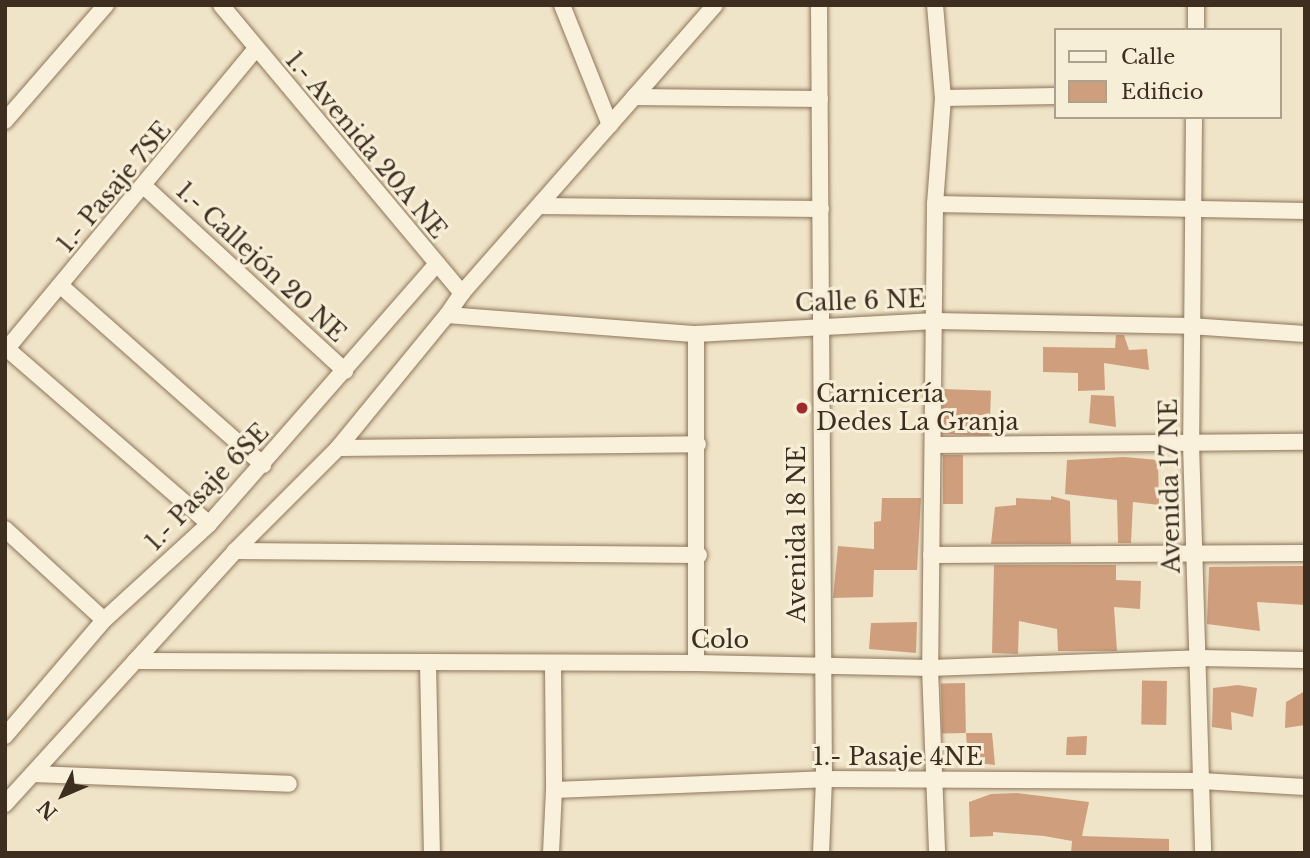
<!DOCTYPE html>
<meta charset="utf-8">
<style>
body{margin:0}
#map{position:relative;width:1310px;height:858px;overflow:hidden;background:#f0e4c8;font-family:"Libre Baskerville",serif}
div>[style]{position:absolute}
.building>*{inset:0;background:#cf9f7d;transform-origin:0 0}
.roads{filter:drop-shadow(0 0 2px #8d765c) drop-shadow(0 0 2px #8d765c)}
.minor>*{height:16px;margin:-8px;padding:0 8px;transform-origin:8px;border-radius:8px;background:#faf1dc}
.dots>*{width:19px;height:19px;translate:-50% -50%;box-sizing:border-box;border:4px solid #f7eed8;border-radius:50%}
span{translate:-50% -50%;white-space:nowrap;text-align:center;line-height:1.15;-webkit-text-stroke:6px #f7eed8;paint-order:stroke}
.street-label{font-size:24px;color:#3d2e20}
.poi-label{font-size:24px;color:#3d2e20}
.left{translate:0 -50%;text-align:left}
.frame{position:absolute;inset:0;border:7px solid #3d2e20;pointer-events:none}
.legend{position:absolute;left:1054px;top:28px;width:228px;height:91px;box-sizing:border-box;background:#f7eed8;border:2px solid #ada18e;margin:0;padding:9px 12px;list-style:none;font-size:21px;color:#3d2e20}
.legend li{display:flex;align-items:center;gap:14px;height:35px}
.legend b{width:35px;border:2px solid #ada18e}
.north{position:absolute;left:28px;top:760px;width:70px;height:70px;-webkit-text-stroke:5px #f7eed8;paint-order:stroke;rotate:226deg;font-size:19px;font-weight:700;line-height:28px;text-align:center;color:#3d2e20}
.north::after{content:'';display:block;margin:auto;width:24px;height:32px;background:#3d2e20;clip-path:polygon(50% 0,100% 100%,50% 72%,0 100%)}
</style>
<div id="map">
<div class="building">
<div style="clip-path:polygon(1116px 335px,1124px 335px,1129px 350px,1147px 349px,1149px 370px,1104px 363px,1105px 390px,1078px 391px,1078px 373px,1043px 372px,1043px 347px,1115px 348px)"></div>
<div style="left:943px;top:389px;width:48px;height:45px;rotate:2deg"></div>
<div style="clip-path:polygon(1091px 395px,1114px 396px,1116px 427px,1089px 423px)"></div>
<div style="left:943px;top:455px;width:20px;height:49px"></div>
<div style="clip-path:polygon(1124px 457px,1158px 460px,1159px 505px,1133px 502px,1131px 543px,1118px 543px,1117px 500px,1065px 494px,1067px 460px)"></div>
<div style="clip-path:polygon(1051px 496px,1070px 501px,1071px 544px,991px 544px,995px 507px,1016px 505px,1016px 498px,1051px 500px)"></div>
<div style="clip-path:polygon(882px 498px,921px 498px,917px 570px,874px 570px,873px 597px,833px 598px,838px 546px,874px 549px,874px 522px,881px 521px)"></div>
<div style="clip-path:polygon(994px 565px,1116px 565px,1116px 580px,1141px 581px,1140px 609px,1114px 607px,1117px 651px,1058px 651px,1057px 629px,1019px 621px,1018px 654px,992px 653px)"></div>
<div style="clip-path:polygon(1305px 566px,1305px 605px,1257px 602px,1260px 631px,1207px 624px,1209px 567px)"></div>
<div style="clip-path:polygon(917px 622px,916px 653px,869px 649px,871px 623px)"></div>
<div style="left:1167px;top:681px;width:44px;height:25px;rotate:91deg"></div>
<div style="left:965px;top:683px;width:50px;height:24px;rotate:89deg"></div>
<div style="clip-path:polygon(1238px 685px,1257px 688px,1253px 717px,1231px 712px,1232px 730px,1212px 727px,1213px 688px)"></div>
<div style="clip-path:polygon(1305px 691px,1305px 725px,1285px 728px,1286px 702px)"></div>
<div style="clip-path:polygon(966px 733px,992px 733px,995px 765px,968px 762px)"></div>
<div style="clip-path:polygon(1087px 736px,1086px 755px,1066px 755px,1067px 737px)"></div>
<div style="clip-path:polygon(1017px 793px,1089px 802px,1082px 836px,1169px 839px,1169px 853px,1071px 853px,1072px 841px,1044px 836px,993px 832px,993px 836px,970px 837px,969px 802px,991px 794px)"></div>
</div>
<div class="roads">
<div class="minor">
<div style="left:221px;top:5px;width:376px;rotate:50.1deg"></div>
<div style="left:462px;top:293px;width:27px;rotate:124deg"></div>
<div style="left:562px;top:5px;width:129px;rotate:68.2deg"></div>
<div style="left:819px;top:5px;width:774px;rotate:89.63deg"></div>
<div style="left:824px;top:779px;width:74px;rotate:92.3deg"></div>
<div style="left:935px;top:5px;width:93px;rotate:85.1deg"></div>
<div style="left:943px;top:98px;width:106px;rotate:94.3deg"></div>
<div style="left:935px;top:204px;width:464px;rotate:90.6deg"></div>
<div style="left:930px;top:668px;width:185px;rotate:87.8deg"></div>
<div style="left:1196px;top:30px;width:25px;rotate:-90deg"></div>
<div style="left:634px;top:97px;width:186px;rotate:0.6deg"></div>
<div style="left:943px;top:98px;width:113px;rotate:-1deg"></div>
<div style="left:1194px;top:117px;width:326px;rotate:90.5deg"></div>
<div style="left:1191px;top:443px;width:410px;rotate:88.3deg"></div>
<div style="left:5px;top:121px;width:154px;rotate:-49deg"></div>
<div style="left:145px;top:187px;width:272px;rotate:42.6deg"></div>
<div style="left:935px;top:204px;width:370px;rotate:1.1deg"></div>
<div style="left:540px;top:206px;width:281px;rotate:0.6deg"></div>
<div style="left:61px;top:286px;width:270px;rotate:41.5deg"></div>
<div style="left:462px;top:293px;width:383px;rotate:-48.7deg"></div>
<div style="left:696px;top:334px;width:329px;rotate:90deg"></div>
<div style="left:5px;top:347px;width:270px;rotate:40.9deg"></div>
<div style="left:5px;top:351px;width:391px;rotate:-50.3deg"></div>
<div style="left:933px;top:445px;width:372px;rotate:-0.5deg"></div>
<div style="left:338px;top:448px;width:360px;rotate:-0.6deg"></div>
<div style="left:5px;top:529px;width:134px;rotate:42.6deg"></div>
<div style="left:235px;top:551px;width:464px;rotate:0.5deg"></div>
<div style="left:931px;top:555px;width:374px;rotate:-0.3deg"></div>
<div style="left:135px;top:661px;width:561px;rotate:0.2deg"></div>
<div style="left:696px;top:663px;width:234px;rotate:1.2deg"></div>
<div style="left:930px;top:668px;width:269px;rotate:-2.1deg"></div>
<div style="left:1199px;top:658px;width:106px;rotate:1.1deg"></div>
<div style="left:428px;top:664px;width:189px;rotate:88.8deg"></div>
<div style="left:553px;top:664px;width:126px;rotate:89.5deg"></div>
<div style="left:5px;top:736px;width:153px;rotate:-49.5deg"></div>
<div style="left:104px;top:620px;width:142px;rotate:-42.4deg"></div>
<div style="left:209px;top:524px;width:346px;rotate:-48.8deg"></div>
<div style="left:33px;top:774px;width:256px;rotate:2.2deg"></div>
<div style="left:5px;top:804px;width:342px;rotate:-47.7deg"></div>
<div style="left:235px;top:551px;width:146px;rotate:-45deg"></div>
<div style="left:338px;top:448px;width:172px;rotate:-50.7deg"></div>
<div style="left:447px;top:315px;width:250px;rotate:4.4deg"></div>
<div style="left:696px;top:334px;width:240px;rotate:-3.1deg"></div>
<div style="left:936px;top:321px;width:254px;rotate:1.1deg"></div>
<div style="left:1190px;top:326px;width:115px;rotate:4deg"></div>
<div style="left:551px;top:853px;width:63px;rotate:-87.3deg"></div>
<div style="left:554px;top:790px;width:270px;rotate:-2.3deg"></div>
<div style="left:824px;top:779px;width:377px;rotate:0.3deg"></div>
<div style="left:1201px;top:781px;width:104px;rotate:3.3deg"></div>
</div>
</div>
<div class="dots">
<div style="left:802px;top:408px;background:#9e2a2b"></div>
</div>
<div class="street-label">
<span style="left:366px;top:145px;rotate:50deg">1.- Avenida 20A NE</span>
<span style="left:114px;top:187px;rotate:-50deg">1.- Pasaje 7SE</span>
<span style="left:261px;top:262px;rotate:43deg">1.- Callejón 20 NE</span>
<span style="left:860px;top:301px;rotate:-2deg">Calle 6 NE</span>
<span style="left:1170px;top:486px;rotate:-91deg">Avenida 17 NE</span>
<span style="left:207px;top:487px;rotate:-46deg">1.- Pasaje 6SE</span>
<span style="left:797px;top:534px;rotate:-90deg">Avenida 18 NE</span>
<span style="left:720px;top:640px">Colo</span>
<span style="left:898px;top:757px">1.- Pasaje 4NE</span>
</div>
<div class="poi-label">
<span class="left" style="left:816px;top:408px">Carnicería<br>Dedes La Granja</span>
</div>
<div class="frame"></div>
<ul class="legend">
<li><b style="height:9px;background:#faf1dc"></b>Calle</li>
<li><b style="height:19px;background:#cf9f7d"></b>Edificio</li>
</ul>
<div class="north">N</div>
</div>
